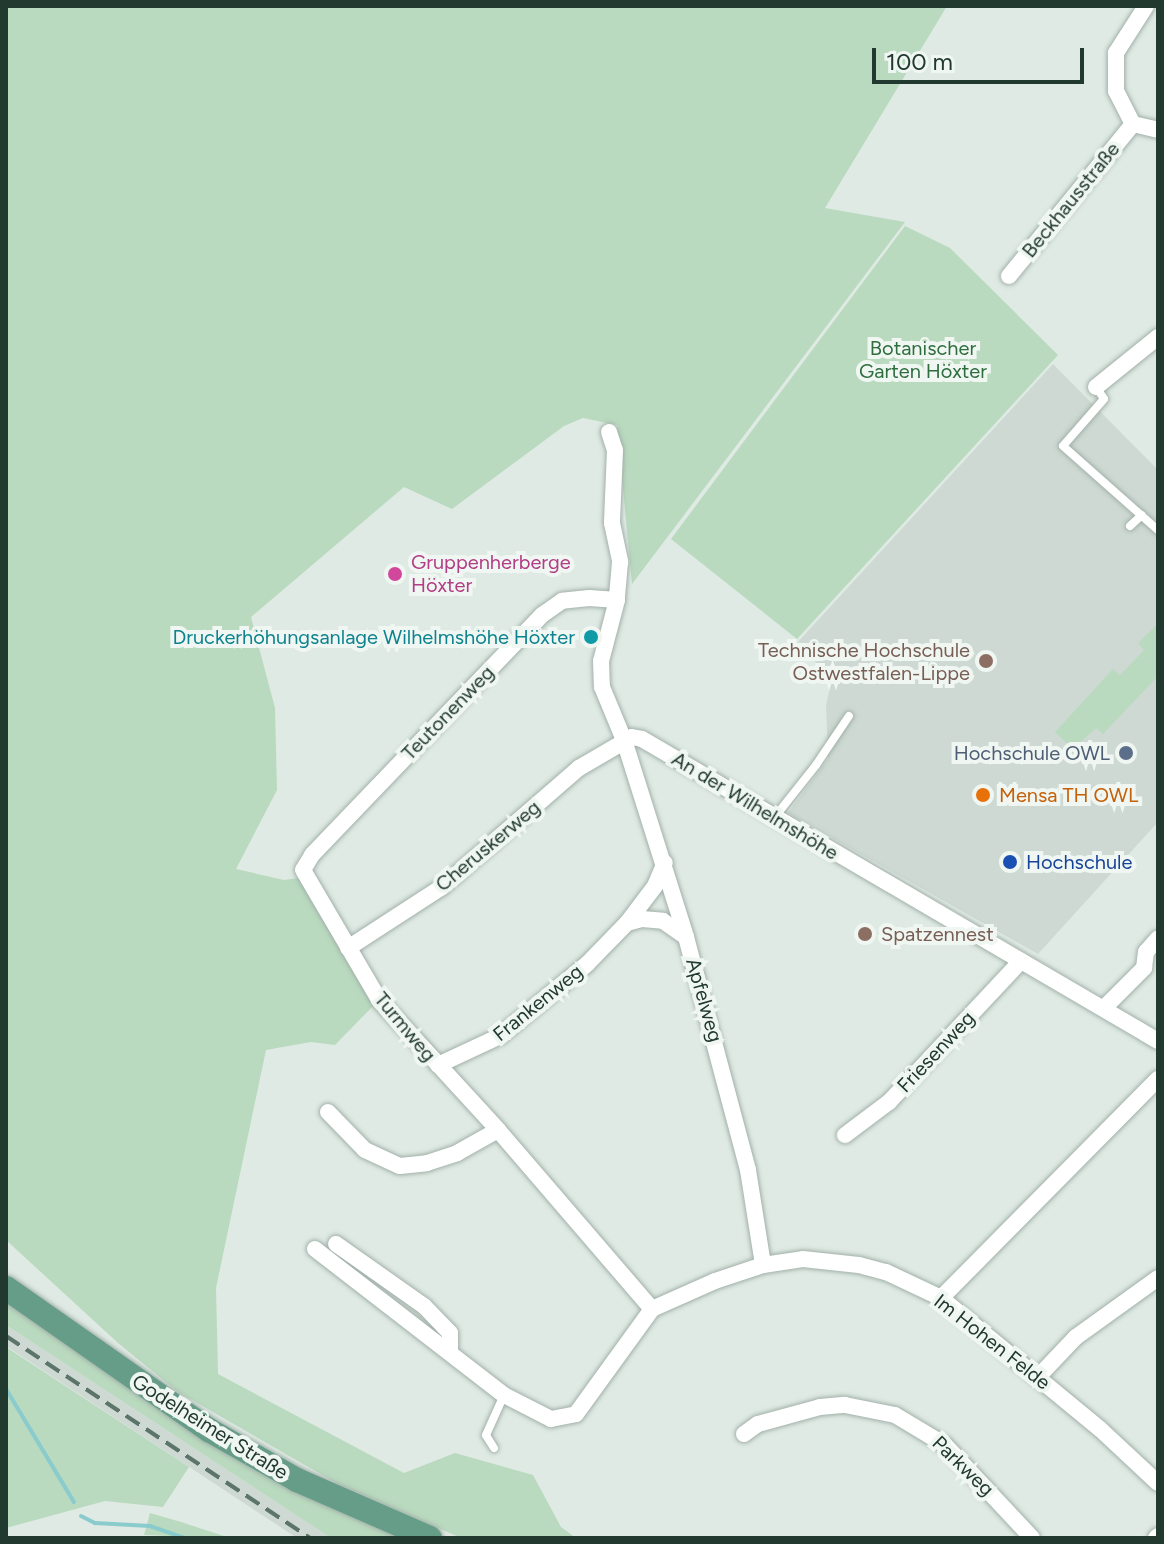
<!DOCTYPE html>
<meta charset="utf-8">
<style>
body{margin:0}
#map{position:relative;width:1164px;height:1544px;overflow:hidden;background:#dfeae4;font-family:Figtree,sans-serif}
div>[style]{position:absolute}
.built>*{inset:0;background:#ced9d3}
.green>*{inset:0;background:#b9dabe}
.stream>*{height:4px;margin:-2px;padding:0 2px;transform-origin:2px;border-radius:2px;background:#8acbcd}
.roads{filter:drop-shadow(0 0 2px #a2b1aa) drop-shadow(0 0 2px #a2b1aa)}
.service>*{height:8px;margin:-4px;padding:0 4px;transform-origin:4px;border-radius:4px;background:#fff}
.minor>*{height:16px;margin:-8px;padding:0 8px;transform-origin:8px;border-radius:8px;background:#fff}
.primary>*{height:24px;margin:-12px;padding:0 12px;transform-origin:12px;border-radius:12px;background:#669d88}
.rail>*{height:4px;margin-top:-2px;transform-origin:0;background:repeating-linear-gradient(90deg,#5b756b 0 16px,transparent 0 24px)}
.dots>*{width:22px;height:22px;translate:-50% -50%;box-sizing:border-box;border:4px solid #f0f7f2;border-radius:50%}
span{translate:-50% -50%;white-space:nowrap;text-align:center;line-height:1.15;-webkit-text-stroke:8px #f0f7f2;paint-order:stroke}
.street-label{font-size:20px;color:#21392f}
.park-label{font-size:20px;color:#2e6d3e}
.hotel-label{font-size:20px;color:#b23c85}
.left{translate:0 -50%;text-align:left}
.culture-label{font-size:20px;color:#0d838f}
.right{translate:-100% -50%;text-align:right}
.education-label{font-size:20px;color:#785e54}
.service-label{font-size:20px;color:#4e5e75}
.food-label{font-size:20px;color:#c56008}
.transit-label{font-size:20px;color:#164399}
.frame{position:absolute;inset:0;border:8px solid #21392f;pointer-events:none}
.scale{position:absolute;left:872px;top:48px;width:212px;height:36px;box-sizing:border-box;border:4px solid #21392f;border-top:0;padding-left:10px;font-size:24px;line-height:28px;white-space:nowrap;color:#21392f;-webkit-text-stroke:6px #f0f7f2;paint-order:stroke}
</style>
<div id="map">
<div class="built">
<div style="clip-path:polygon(1053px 364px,1158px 470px,1158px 822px,1038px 954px,788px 813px,828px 759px,826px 705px,832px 679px,797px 643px)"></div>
<div style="clip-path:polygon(6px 1325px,331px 1538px,297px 1538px,6px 1346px)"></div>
</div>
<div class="green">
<div style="clip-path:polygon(6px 6px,947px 6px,825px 208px,905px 222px,632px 584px,617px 425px,583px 418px,564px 426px,452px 509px,404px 487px,251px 617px,275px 708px,277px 790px,236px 869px,284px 880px,298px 878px,374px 1005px,335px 1045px,311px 1042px,266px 1050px,216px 1288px,218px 1374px,404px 1473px,455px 1453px,533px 1475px,561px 1527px,576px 1538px,461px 1538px,338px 1484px,178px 1392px,118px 1343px,6px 1240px)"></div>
<div style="clip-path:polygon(905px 226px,950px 248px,1058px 355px,797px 639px,671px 539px)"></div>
<div style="clip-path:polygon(1158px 623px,1158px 676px,1103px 734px,1096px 728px,1073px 749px,1055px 732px,1113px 669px,1120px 675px,1144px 650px,1138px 643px)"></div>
<div style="clip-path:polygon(6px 1302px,153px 1406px,401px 1538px,331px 1538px,6px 1325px)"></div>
<div style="clip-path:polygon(6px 1347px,189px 1467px,163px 1507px,105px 1501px,6px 1528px)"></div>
<div style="clip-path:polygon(150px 1513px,181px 1522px,230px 1538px,144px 1535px)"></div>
</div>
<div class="stream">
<div style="left:6px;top:1389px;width:132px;rotate:59deg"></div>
<div style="left:81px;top:1516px;width:16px;rotate:27deg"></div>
<div style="left:95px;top:1523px;width:55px;rotate:3.1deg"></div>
<div style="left:150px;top:1526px;width:37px;rotate:19deg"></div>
</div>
<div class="roads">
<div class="service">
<div style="left:1096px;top:387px;width:14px;rotate:56deg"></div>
<div style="left:1104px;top:399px;width:62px;rotate:131.1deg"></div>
<div style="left:1063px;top:446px;width:127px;rotate:41.5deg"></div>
<div style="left:1130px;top:526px;width:16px;rotate:-43deg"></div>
<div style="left:774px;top:818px;width:68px;rotate:-51.6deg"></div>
<div style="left:816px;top:765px;width:59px;rotate:-56deg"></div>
<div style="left:494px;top:1448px;width:15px;rotate:-122deg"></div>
<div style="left:486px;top:1435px;width:44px;rotate:-65.8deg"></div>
</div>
<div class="minor">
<div style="left:1146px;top:6px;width:56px;rotate:122.6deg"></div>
<div style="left:1116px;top:53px;width:38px;rotate:90deg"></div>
<div style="left:1116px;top:91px;width:37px;rotate:63deg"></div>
<div style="left:1133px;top:124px;width:26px;rotate:13deg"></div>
<div style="left:1009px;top:276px;width:196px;rotate:-50.8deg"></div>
<div style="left:1096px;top:387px;width:80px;rotate:-38.9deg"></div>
<div style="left:609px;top:432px;width:19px;rotate:72deg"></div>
<div style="left:615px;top:450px;width:73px;rotate:92.4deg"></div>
<div style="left:612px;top:523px;width:40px;rotate:78deg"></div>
<div style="left:620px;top:562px;width:38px;rotate:95deg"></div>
<div style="left:617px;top:600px;width:63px;rotate:104.7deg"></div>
<div style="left:601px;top:661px;width:26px;rotate:88deg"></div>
<div style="left:602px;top:687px;width:57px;rotate:67.5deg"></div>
<div style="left:624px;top:740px;width:207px;rotate:72.5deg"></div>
<div style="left:686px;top:937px;width:241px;rotate:75.1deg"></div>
<div style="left:748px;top:1170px;width:96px;rotate:81deg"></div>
<div style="left:617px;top:600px;width:28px;rotate:-176deg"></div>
<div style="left:589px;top:598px;width:27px;rotate:174deg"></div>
<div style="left:562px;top:601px;width:24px;rotate:145deg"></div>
<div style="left:542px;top:615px;width:332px;rotate:133.8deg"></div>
<div style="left:312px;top:855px;width:17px;rotate:121deg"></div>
<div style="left:303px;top:870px;width:152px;rotate:59.6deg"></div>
<div style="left:380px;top:1001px;width:175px;rotate:47.5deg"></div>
<div style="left:498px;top:1130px;width:236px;rotate:49.3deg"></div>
<div style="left:627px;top:923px;width:46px;rotate:-52.9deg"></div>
<div style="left:655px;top:886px;width:25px;rotate:-67deg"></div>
<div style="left:348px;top:948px;width:112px;rotate:-33deg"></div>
<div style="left:442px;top:887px;width:181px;rotate:-41deg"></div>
<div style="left:579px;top:768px;width:61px;rotate:-30.3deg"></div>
<div style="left:632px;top:737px;width:10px;rotate:11deg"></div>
<div style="left:642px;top:739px;width:598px;rotate:30.34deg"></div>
<div style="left:1104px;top:1008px;width:57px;rotate:-45deg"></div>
<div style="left:1144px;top:968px;width:16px;rotate:-83deg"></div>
<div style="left:1146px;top:952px;width:18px;rotate:-49deg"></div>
<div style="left:438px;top:1065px;width:68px;rotate:-25.1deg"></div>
<div style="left:500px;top:1036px;width:113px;rotate:-39.6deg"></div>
<div style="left:587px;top:964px;width:57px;rotate:-45.7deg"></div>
<div style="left:627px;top:923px;width:16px;rotate:-15deg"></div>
<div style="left:642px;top:919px;width:21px;rotate:5deg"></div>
<div style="left:663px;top:921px;width:28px;rotate:35deg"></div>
<div style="left:328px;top:1112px;width:53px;rotate:45.8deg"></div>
<div style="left:365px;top:1150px;width:38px;rotate:25deg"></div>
<div style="left:400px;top:1166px;width:27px;rotate:-6deg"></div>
<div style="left:427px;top:1163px;width:32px;rotate:-18deg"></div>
<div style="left:457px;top:1153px;width:47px;rotate:-29.3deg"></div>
<div style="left:845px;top:1135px;width:55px;rotate:-36.9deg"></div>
<div style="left:889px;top:1102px;width:193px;rotate:-46.9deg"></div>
<div style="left:336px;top:1244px;width:108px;rotate:35.2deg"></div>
<div style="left:424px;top:1306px;width:37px;rotate:46deg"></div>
<div style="left:450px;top:1333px;width:18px;rotate:90deg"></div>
<div style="left:315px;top:1249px;width:239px;rotate:37.7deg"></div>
<div style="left:504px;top:1395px;width:53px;rotate:27.1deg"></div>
<div style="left:551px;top:1419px;width:25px;rotate:-11deg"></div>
<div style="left:576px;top:1414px;width:130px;rotate:-54.1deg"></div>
<div style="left:652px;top:1309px;width:69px;rotate:-24deg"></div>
<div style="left:715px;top:1281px;width:51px;rotate:-18.4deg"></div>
<div style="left:763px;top:1265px;width:40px;rotate:-8.5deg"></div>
<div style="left:803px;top:1259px;width:56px;rotate:6.1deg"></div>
<div style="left:859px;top:1265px;width:28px;rotate:15deg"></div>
<div style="left:886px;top:1272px;width:61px;rotate:25.3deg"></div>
<div style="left:941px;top:1298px;width:206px;rotate:39.5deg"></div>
<div style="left:1100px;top:1429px;width:79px;rotate:43deg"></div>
<div style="left:941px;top:1298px;width:308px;rotate:-45.3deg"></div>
<div style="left:1038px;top:1377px;width:55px;rotate:-46.5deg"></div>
<div style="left:1076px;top:1337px;width:101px;rotate:-35.7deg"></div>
<div style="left:744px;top:1434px;width:17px;rotate:-36deg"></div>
<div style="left:758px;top:1424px;width:64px;rotate:-15.3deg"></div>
<div style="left:820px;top:1407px;width:25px;rotate:-5deg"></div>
<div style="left:845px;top:1405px;width:51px;rotate:11.3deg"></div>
<div style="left:895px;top:1415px;width:58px;rotate:31deg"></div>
<div style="left:945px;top:1445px;width:127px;rotate:46.9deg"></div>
<div style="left:1156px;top:1538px;width:3px;rotate:-45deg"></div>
</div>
<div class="primary">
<div style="left:6px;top:1288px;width:248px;rotate:35deg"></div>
<div style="left:209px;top:1430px;width:101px;rotate:29.6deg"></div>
<div style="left:297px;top:1480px;width:145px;rotate:23.6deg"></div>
</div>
</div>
<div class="rail">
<div style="left:6px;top:1336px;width:365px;rotate:33.6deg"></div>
</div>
<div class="dots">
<div style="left:395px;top:574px;background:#d1479c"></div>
<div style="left:591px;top:637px;background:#0f9aa8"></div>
<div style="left:986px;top:661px;background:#8d6e63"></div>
<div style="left:1126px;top:753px;background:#5c6f8a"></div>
<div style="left:983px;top:795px;background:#e8710a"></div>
<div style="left:1010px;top:862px;background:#1a4fb4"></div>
<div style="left:865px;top:934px;background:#8d6e63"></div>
</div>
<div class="street-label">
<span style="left:1071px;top:200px;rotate:-51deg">Beckhausstraße</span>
<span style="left:448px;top:713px;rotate:-46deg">Teutonenweg</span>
<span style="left:755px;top:806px;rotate:31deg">An der Wilhelmshöhe</span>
<span style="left:488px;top:846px;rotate:-40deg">Cheruskerweg</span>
<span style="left:704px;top:1000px;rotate:74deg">Apfelweg</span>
<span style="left:538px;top:1003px;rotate:-39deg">Frankenweg</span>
<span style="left:405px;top:1027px;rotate:50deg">Turmweg</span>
<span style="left:936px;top:1052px;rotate:-47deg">Friesenweg</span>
<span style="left:992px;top:1342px;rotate:38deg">Im Hohen Felde</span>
<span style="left:210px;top:1427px;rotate:32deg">Godelheimer Straße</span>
<span style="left:963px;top:1466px;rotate:44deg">Parkweg</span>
</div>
<div class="park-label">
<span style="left:923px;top:360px">Botanischer<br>Garten Höxter</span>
</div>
<div class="hotel-label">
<span class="left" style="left:411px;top:574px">Gruppenherberge<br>Höxter</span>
</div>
<div class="culture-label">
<span class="right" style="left:575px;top:637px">Druckerhöhungsanlage Wilhelmshöhe Höxter</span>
</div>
<div class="education-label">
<span class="right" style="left:970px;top:662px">Technische Hochschule<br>Ostwestfalen-Lippe</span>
<span class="left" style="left:881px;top:934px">Spatzennest</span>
</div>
<div class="service-label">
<span class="right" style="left:1110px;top:753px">Hochschule OWL</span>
</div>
<div class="food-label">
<span class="left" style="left:999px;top:795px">Mensa TH OWL</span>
</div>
<div class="transit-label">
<span class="left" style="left:1026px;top:862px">Hochschule</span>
</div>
<div class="frame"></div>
<div class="scale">100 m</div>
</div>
